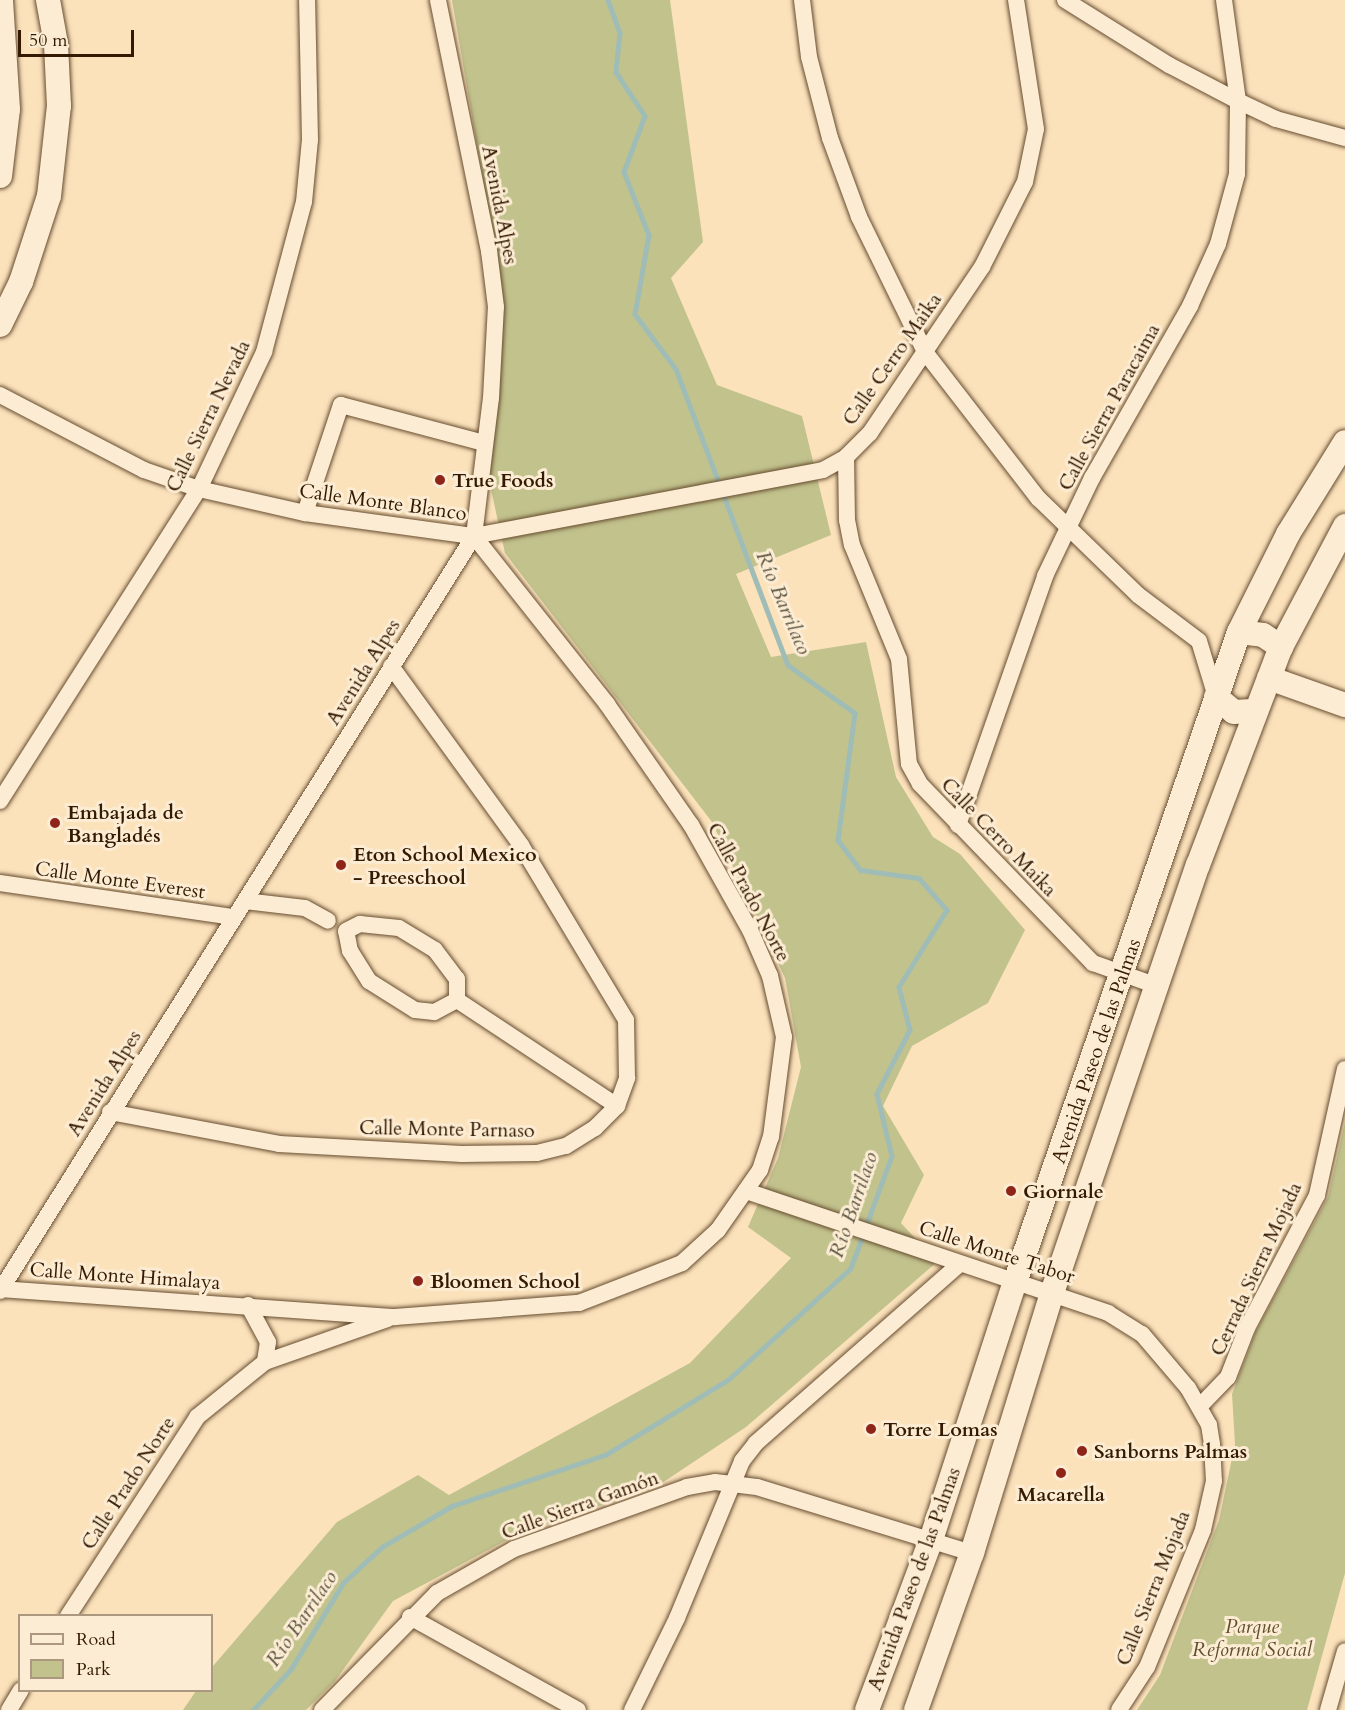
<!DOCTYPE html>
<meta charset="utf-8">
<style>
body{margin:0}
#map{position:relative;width:1345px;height:1710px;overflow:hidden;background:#fbe2bb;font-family:Cardo,serif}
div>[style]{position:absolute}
.green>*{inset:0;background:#c2c28d}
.stream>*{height:4.5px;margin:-2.25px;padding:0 2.25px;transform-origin:2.25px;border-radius:2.25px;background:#9fbdb6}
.roads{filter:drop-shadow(0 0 2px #664c2f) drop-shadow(0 0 2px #664c2f)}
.minor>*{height:16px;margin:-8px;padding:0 8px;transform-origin:8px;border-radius:8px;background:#fcecd3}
.secondary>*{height:24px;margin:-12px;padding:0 12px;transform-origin:12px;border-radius:12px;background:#fcecd3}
.dots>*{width:16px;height:16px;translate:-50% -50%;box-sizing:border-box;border:3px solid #fcecd3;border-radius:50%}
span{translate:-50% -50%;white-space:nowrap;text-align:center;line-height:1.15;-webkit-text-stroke:6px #fcecd3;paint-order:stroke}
.street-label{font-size:20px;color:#341a00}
.poi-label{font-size:20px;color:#341a00;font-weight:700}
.left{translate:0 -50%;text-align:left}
.park-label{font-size:20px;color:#5f4c2a;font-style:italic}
.water-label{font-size:21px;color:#595340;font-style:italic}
.legend{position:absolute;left:18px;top:1614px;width:195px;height:78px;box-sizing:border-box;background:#fcecd3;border:2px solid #ac987f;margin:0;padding:8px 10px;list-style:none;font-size:18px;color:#341a00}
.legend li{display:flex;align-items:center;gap:12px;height:30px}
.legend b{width:30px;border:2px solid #ac987f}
.scale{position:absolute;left:18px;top:30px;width:116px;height:27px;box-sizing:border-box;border:3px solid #341a00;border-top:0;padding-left:8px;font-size:18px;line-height:21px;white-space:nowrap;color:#341a00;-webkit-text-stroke:4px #fcecd3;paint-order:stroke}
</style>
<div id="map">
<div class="green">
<div style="clip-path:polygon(452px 0,670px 0,703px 242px,671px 278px,717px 385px,802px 416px,831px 535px,736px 574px,771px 657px,866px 642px,896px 777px,933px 837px,960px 854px,1025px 930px,988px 1003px,912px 1046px,883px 1106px,924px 1175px,901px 1223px,937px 1262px,746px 1427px,659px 1485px,518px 1534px,393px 1601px,335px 1681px,306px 1710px,183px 1710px,196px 1691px,212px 1690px,213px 1666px,337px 1522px,418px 1475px,449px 1495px,690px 1363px,791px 1258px,748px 1227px,778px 1158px,801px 1067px,785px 978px,712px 822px,505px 553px,490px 485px,495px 250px)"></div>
<div style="clip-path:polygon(1345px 1122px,1345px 1573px,1307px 1710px,1137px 1710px,1160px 1675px,1219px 1520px,1235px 1444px,1232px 1394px,1256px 1331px,1328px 1197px)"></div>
</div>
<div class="stream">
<div style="left:608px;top:0;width:35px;rotate:70deg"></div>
<div style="left:620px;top:33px;width:39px;rotate:96deg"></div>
<div style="left:616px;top:72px;width:53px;rotate:56.6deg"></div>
<div style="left:645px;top:116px;width:60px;rotate:110.6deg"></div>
<div style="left:624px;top:172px;width:68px;rotate:68.4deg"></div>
<div style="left:649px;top:235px;width:80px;rotate:100deg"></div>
<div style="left:635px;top:314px;width:69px;rotate:53.3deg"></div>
<div style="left:676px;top:369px;width:316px;rotate:69.3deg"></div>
<div style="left:788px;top:665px;width:82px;rotate:35.6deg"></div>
<div style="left:855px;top:713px;width:128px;rotate:97.6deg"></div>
<div style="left:838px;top:840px;width:38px;rotate:53deg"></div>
<div style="left:861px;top:870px;width:59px;rotate:7.9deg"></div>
<div style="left:919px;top:878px;width:43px;rotate:48.8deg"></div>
<div style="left:947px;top:910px;width:91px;rotate:121.9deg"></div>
<div style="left:899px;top:987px;width:44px;rotate:75.7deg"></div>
<div style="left:910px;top:1030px;width:72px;rotate:117.3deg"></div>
<div style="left:877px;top:1094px;width:64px;rotate:76.4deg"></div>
<div style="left:892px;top:1156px;width:76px;rotate:110.1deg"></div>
<div style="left:253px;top:1710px;width:56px;rotate:-47.2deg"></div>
<div style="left:291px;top:1669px;width:100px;rotate:-58.8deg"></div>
<div style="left:343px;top:1583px;width:53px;rotate:-42.7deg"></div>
<div style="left:382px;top:1547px;width:81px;rotate:-30.4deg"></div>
<div style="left:452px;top:1506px;width:163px;rotate:-18.5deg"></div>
<div style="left:607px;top:1454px;width:143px;rotate:-31.6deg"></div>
<div style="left:729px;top:1379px;width:164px;rotate:-42.3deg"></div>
<div style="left:850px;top:1269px;width:36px;rotate:-69deg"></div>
</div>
<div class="roads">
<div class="minor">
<div style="left:802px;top:0;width:57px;rotate:83deg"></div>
<div style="left:809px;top:57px;width:84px;rotate:75.5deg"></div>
<div style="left:830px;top:138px;width:84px;rotate:69.8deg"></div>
<div style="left:859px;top:217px;width:150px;rotate:63.9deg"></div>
<div style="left:925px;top:352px;width:185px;rotate:52.3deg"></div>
<div style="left:1038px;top:498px;width:139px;rotate:44.1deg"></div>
<div style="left:1138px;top:595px;width:76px;rotate:37deg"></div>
<div style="left:1199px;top:641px;width:59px;rotate:73.1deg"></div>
<div style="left:1065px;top:0;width:123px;rotate:32deg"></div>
<div style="left:1169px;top:65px;width:78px;rotate:27.6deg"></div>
<div style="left:1238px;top:101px;width:42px;rotate:25.3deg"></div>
<div style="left:1276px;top:119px;width:72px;rotate:15.4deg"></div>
<div style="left:0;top:395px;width:162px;rotate:27.5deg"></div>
<div style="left:144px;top:470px;width:58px;rotate:19.1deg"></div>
<div style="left:199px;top:489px;width:109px;rotate:12.8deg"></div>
<div style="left:305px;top:513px;width:171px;rotate:7.8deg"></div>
<div style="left:474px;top:536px;width:355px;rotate:-10.7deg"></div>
<div style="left:823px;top:470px;width:26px;rotate:-29deg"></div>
<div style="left:846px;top:457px;width:34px;rotate:-45deg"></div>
<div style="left:870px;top:433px;width:200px;rotate:-56deg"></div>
<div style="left:982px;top:267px;width:95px;rotate:-63.2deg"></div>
<div style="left:1025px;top:182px;width:54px;rotate:-78.3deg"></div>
<div style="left:1036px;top:129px;width:131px;rotate:-98.8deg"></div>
<div style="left:846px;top:457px;width:63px;rotate:89.1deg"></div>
<div style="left:847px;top:520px;width:25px;rotate:79deg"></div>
<div style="left:852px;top:545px;width:123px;rotate:67.6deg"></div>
<div style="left:899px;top:659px;width:105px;rotate:84.6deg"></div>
<div style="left:909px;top:764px;width:23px;rotate:61deg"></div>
<div style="left:920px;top:784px;width:249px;rotate:46deg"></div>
<div style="left:1093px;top:963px;width:71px;rotate:19.7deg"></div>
<div style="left:305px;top:513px;width:114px;rotate:-71.6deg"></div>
<div style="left:341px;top:405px;width:148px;rotate:14.9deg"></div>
<div style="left:0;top:801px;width:370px;rotate:-57.5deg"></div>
<div style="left:199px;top:489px;width:152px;rotate:-64.6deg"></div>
<div style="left:264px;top:352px;width:155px;rotate:-75.1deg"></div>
<div style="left:304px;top:202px;width:62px;rotate:-84.5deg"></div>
<div style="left:310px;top:140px;width:140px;rotate:-91.2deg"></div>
<div style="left:958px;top:825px;width:264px;rotate:-70.7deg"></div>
<div style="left:1045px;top:576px;width:109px;rotate:-64.4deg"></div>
<div style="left:1092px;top:478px;width:198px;rotate:-60.3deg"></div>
<div style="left:1190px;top:306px;width:68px;rotate:-65.7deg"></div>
<div style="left:1218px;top:244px;width:73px;rotate:-74.8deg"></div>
<div style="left:1237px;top:174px;width:73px;rotate:-89.2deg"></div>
<div style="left:1238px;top:101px;width:102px;rotate:-97.9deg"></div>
<div style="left:0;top:883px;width:236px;rotate:8.3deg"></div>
<div style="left:245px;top:901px;width:60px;rotate:6.7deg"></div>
<div style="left:305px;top:908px;width:26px;rotate:29deg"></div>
<div style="left:360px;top:924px;width:39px;rotate:6deg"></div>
<div style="left:399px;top:928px;width:42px;rotate:31.4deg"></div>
<div style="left:435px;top:950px;width:36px;rotate:53deg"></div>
<div style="left:457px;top:979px;width:21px;rotate:90deg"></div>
<div style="left:457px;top:1000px;width:26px;rotate:152deg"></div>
<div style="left:434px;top:1012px;width:19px;rotate:-174deg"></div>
<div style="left:415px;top:1010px;width:54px;rotate:-147.8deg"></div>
<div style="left:369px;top:981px;width:36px;rotate:-122deg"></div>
<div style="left:350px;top:951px;width:20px;rotate:-101deg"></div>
<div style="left:346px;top:931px;width:16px;rotate:-27deg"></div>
<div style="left:457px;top:1000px;width:192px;rotate:33.5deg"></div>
<div style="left:110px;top:1112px;width:172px;rotate:10.7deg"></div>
<div style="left:279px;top:1144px;width:183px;rotate:3.1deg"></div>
<div style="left:462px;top:1154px;width:75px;rotate:-0.8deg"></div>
<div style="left:537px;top:1153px;width:30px;rotate:-14deg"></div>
<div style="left:566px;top:1146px;width:34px;rotate:-32deg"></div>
<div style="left:595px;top:1128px;width:31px;rotate:-45deg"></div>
<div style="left:617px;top:1106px;width:30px;rotate:-70deg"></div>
<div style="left:627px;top:1078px;width:58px;rotate:-91deg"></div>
<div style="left:626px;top:1020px;width:204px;rotate:-121deg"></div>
<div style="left:521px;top:845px;width:221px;rotate:-126deg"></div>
<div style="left:746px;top:1191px;width:382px;rotate:18.6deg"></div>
<div style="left:1108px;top:1313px;width:40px;rotate:32deg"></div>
<div style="left:1142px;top:1334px;width:71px;rotate:49.6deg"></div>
<div style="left:1188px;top:1388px;width:43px;rotate:60.4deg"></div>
<div style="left:1209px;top:1425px;width:19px;rotate:81deg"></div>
<div style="left:1212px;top:1444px;width:37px;rotate:87deg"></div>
<div style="left:1214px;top:1481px;width:50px;rotate:102.7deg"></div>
<div style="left:1203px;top:1530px;width:148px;rotate:112.2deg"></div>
<div style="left:1147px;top:1667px;width:51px;rotate:123.1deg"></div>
<div style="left:0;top:1289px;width:396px;rotate:4.1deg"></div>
<div style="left:395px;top:1317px;width:185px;rotate:-4.4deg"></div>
<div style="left:579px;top:1303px;width:110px;rotate:-21.2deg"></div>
<div style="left:682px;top:1263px;width:49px;rotate:-42.5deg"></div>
<div style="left:718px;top:1230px;width:73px;rotate:-55deg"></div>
<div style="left:760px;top:1170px;width:35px;rotate:-72deg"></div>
<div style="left:771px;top:1137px;width:101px;rotate:-82.6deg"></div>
<div style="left:784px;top:1037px;width:63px;rotate:-102.9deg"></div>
<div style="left:770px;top:976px;width:50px;rotate:-113.5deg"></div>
<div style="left:750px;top:930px;width:120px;rotate:-119.3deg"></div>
<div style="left:691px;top:825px;width:147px;rotate:-124.8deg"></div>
<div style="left:607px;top:704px;width:214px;rotate:-128.4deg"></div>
<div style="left:0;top:1291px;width:891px;rotate:-57.88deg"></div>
<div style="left:474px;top:536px;width:139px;rotate:-83deg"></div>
<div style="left:491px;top:398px;width:91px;rotate:-86.9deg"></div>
<div style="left:496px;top:307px;width:56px;rotate:-97.1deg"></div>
<div style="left:489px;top:251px;width:256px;rotate:-101.5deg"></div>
<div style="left:248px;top:1305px;width:42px;rotate:61.6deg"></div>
<div style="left:268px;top:1342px;width:20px;rotate:99deg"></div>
<div style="left:1200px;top:1406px;width:40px;rotate:-46deg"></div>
<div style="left:1228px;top:1377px;width:53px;rotate:-68.8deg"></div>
<div style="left:1247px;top:1328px;width:150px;rotate:-62.2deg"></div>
<div style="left:1317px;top:1195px;width:129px;rotate:-77.5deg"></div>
<div style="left:68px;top:1616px;width:237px;rotate:-57deg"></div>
<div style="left:197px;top:1417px;width:87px;rotate:-39deg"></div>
<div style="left:265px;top:1362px;width:130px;rotate:-19.3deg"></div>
<div style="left:410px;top:1617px;width:192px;rotate:29deg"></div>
<div style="left:9px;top:1710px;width:23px;rotate:-59deg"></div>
<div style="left:322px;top:1710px;width:164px;rotate:-45.5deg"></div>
<div style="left:437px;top:1593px;width:89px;rotate:-29.7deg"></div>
<div style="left:514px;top:1549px;width:184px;rotate:-19.7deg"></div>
<div style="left:687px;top:1487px;width:28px;rotate:-10deg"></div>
<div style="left:715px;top:1482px;width:42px;rotate:6.8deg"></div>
<div style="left:757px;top:1487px;width:225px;rotate:17.1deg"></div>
<div style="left:632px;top:1710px;width:102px;rotate:-63.9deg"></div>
<div style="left:677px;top:1618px;width:170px;rotate:-67.5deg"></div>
<div style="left:742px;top:1461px;width:23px;rotate:-52deg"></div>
<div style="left:756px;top:1443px;width:271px;rotate:-41.3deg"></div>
<div style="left:1328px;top:1710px;width:61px;rotate:-73.9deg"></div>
</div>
<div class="secondary">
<div style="left:0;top:176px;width:67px;rotate:-83.2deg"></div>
<div style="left:8px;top:109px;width:109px;rotate:-93.7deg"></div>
<div style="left:0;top:325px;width:48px;rotate:-64deg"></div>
<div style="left:21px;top:282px;width:90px;rotate:-72deg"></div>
<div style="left:49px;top:196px;width:91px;rotate:-83.7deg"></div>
<div style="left:59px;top:106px;width:62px;rotate:-92.8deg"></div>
<div style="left:56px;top:44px;width:45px;rotate:-100.3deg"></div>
<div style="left:1239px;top:632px;width:24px;rotate:7deg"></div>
<div style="left:1263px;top:635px;width:22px;rotate:34deg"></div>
<div style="left:1269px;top:678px;width:81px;rotate:19.6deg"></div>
<div style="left:1216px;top:697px;width:23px;rotate:40deg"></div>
<div style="left:1234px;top:712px;width:22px;rotate:-3deg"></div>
<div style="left:867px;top:1710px;width:182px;rotate:-69.4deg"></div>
<div style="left:931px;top:1540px;width:274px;rotate:-72deg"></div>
<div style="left:1016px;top:1279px;width:684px;rotate:-70.98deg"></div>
<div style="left:1239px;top:632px;width:110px;rotate:-63.4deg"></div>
<div style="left:1288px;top:534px;width:108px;rotate:-58.2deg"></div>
<div style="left:916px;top:1710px;width:167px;rotate:-70.4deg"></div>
<div style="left:972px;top:1553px;width:275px;rotate:-72.9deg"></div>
<div style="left:1053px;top:1290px;width:449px;rotate:-71.2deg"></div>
<div style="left:1198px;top:865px;width:233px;rotate:-69.2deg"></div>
<div style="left:1281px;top:647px;width:137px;rotate:-62.1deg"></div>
</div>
</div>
<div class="dots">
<div style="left:440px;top:480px;background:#8f2418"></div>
<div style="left:55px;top:823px;background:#8f2418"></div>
<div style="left:341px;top:865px;background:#8f2418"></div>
<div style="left:1011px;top:1191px;background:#8f2418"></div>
<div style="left:418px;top:1281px;background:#8f2418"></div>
<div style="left:871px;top:1429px;background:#8f2418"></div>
<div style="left:1082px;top:1451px;background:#8f2418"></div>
<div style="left:1061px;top:1473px;background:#8f2418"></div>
</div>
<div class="street-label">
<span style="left:500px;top:205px;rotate:79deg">Avenida Alpes</span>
<span style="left:892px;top:359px;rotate:-55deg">Calle Cerro Maika</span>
<span style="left:1109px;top:407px;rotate:-61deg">Calle Sierra Paracaima</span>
<span style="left:208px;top:416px;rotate:-64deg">Calle Sierra Nevada</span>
<span style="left:383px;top:502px;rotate:8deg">Calle Monte Blanco</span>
<span style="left:363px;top:672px;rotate:-58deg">Avenida Alpes</span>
<span style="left:999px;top:837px;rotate:46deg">Calle Cerro Maika</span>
<span style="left:120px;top:880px;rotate:8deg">Calle Monte Everest</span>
<span style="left:749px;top:892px;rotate:62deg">Calle Prado Norte</span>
<span style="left:1096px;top:1051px;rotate:-71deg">Avenida Paseo de las Palmas</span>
<span style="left:104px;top:1083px;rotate:-58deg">Avenida Alpes</span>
<span style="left:447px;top:1129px;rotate:1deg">Calle Monte Parnaso</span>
<span style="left:997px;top:1252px;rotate:18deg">Calle Monte Tabor</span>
<span style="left:1256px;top:1269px;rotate:-65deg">Cerrada Sierra Mojada</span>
<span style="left:125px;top:1276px;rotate:4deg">Calle Monte Himalaya</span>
<span style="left:128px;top:1483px;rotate:-57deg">Calle Prado Norte</span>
<span style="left:580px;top:1505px;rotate:-20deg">Calle Sierra Gamón</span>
<span style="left:914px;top:1579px;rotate:-70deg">Avenida Paseo de las Palmas</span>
<span style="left:1153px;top:1588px;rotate:-68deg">Calle Sierra Mojada</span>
</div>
<div class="poi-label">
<span class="left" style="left:452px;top:480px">True Foods</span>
<span class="left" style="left:67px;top:824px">Embajada de<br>Bangladés</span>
<span class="left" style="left:353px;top:866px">Eton School Mexico<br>- Preeschool</span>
<span class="left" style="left:1023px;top:1191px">Giornale</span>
<span class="left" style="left:430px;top:1281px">Bloomen School</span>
<span class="left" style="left:883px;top:1429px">Torre Lomas</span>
<span class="left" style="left:1094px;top:1451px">Sanborns Palmas</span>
<span style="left:1061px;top:1494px">Macarella</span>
</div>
<div class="park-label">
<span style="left:1252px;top:1638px">Parque<br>Reforma Social</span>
</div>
<div class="water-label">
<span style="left:783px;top:603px;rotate:67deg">Río Barrilaco</span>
<span style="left:854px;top:1205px;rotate:-71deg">Río Barrilaco</span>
<span style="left:302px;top:1619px;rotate:-56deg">Río Barrilaco</span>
</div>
<ul class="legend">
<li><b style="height:8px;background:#fcecd3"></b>Road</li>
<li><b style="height:16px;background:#c2c28d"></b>Park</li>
</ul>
<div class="scale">50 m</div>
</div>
